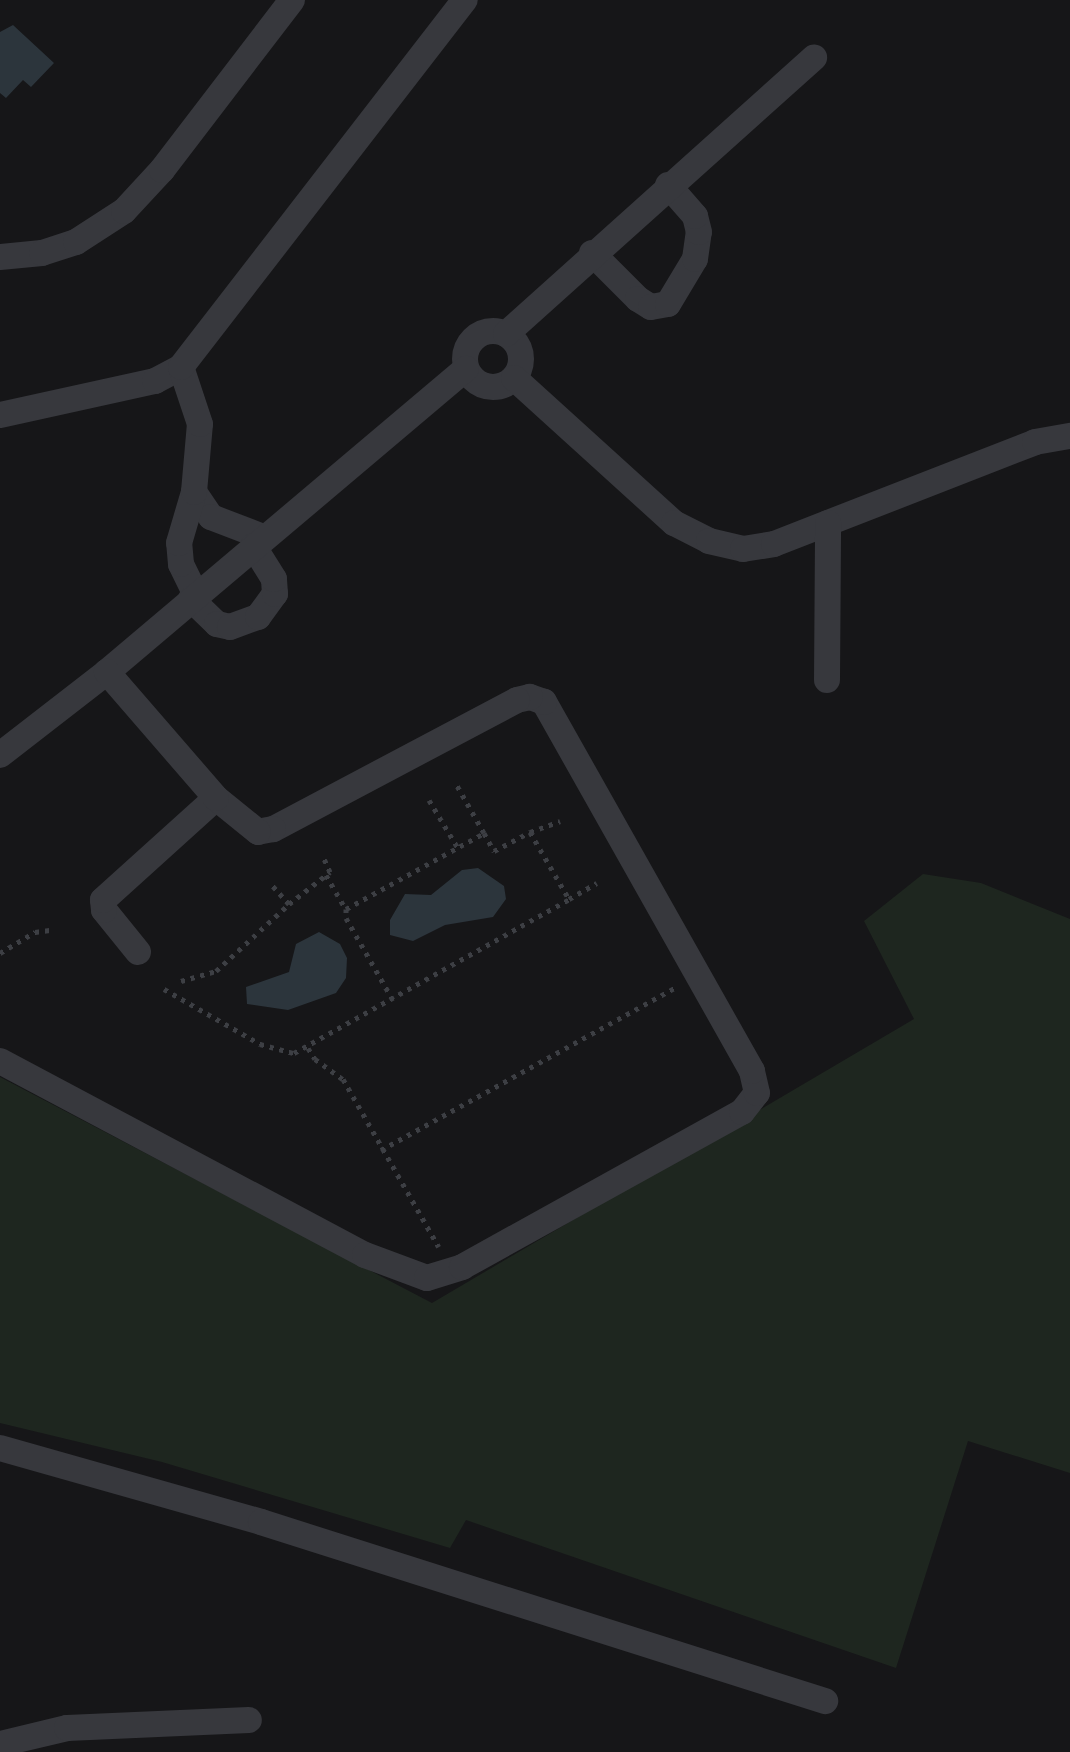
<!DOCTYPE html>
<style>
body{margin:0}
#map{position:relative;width:1070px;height:1752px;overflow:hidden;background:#161618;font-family:Quicksand,sans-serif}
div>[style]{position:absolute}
.green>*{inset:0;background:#1e261f}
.water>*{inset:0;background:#2c353c}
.path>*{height:5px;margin-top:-2.5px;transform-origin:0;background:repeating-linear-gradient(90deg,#3d3f44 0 4px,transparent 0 10px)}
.street>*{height:26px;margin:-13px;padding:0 13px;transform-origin:13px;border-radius:13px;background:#37383d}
.street>.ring{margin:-13px;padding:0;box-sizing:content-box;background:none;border:26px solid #37383d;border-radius:50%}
span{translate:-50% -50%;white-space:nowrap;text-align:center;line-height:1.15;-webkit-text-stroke:7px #111113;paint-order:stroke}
</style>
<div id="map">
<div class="green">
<div style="clip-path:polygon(923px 874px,981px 883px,1070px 919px,1070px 1473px,968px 1441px,896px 1668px,466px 1520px,450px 1548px,162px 1462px,0 1423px,0 1077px,432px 1303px,914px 1019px,864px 921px)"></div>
</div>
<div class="water">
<div style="clip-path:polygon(13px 25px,54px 63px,31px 87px,23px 80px,6px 98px,0 93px,0 32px)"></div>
<div style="clip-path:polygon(478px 868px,504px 886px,506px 899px,493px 917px,445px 925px,413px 941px,390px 935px,390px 920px,405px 894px,431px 895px,462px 870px)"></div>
<div style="clip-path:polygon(319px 932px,340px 944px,347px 958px,346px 978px,336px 993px,288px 1010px,247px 1004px,246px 987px,289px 972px,296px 944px)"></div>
</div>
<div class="path">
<div style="left:429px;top:800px;width:56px;rotate:58.9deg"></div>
<div style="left:530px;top:832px;width:32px;rotate:-20deg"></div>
<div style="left:484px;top:833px;width:21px;rotate:61deg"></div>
<div style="left:494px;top:851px;width:41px;rotate:-27.8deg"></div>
<div style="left:530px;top:832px;width:78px;rotate:59.8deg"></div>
<div style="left:569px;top:899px;width:32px;rotate:-30deg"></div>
<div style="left:326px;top:875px;width:39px;rotate:60deg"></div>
<div style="left:346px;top:909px;width:158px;rotate:-28.8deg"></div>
<div style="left:484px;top:833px;width:56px;rotate:-119.7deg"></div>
<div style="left:289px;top:904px;width:52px;rotate:-38deg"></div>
<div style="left:330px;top:872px;width:17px;rotate:-114deg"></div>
<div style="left:346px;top:909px;width:9px;rotate:90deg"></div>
<div style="left:346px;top:918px;width:95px;rotate:60.2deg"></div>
<div style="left:0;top:953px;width:41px;rotate:-31deg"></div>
<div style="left:35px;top:932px;width:15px;rotate:-8deg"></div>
<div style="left:181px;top:981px;width:36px;rotate:-16deg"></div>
<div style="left:216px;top:971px;width:99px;rotate:-42.5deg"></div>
<div style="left:289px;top:904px;width:25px;rotate:-132deg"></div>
<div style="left:164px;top:989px;width:111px;rotate:29.8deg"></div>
<div style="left:260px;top:1044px;width:35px;rotate:15deg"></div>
<div style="left:294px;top:1053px;width:315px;rotate:-29.2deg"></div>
<div style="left:308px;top:1048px;width:13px;rotate:58deg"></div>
<div style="left:315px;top:1059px;width:34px;rotate:36deg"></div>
<div style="left:343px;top:1079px;width:193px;rotate:60.3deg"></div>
<div style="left:381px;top:1150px;width:336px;rotate:-28.9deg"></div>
</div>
<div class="street">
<div style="left:592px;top:253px;width:65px;rotate:45deg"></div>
<div style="left:638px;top:299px;width:15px;rotate:32deg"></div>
<div style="left:651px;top:307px;width:17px;rotate:-10deg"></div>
<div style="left:668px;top:304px;width:52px;rotate:-59deg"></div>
<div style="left:695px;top:259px;width:27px;rotate:-82deg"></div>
<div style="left:699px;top:232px;width:16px;rotate:-104deg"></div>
<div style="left:695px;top:216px;width:41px;rotate:-131.1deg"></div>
<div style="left:0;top:257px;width:42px;rotate:-5.4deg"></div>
<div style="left:42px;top:253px;width:36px;rotate:-18deg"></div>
<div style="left:76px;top:242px;width:57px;rotate:-32.9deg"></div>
<div style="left:124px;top:211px;width:56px;rotate:-47.2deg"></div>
<div style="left:162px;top:170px;width:214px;rotate:-52.6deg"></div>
<div class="ring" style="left:465px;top:331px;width:30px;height:30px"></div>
<div style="left:506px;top:334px;width:414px;rotate:-41.9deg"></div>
<div style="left:514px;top:378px;width:216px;rotate:42.2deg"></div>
<div style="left:674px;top:523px;width:39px;rotate:27deg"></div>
<div style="left:709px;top:541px;width:35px;rotate:13deg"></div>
<div style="left:743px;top:549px;width:31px;rotate:-9deg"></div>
<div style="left:774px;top:544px;width:280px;rotate:-21.3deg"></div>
<div style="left:1035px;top:442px;width:36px;rotate:-10deg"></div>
<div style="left:0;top:415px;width:159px;rotate:-12.4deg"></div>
<div style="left:155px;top:381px;width:30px;rotate:-28deg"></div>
<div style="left:194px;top:492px;width:30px;rotate:56deg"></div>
<div style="left:211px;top:517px;width:56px;rotate:21deg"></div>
<div style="left:196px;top:595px;width:34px;rotate:-116deg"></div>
<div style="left:181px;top:564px;width:21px;rotate:-95deg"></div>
<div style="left:179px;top:543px;width:53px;rotate:-73.6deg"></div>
<div style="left:194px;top:492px;width:68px;rotate:-85deg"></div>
<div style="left:200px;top:424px;width:60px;rotate:-108.4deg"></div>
<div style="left:181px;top:367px;width:464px;rotate:-52.3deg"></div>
<div style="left:191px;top:599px;width:36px;rotate:44deg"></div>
<div style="left:217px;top:624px;width:13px;rotate:13deg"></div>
<div style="left:230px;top:627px;width:30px;rotate:-20deg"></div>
<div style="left:258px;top:617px;width:29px;rotate:-54deg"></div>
<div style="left:275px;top:594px;width:15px;rotate:-94deg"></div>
<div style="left:274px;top:579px;width:39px;rotate:-122deg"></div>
<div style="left:827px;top:680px;width:157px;rotate:-89.6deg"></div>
<div style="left:0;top:755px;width:135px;rotate:-37.8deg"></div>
<div style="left:107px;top:672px;width:470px;rotate:-40.2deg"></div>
<div style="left:138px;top:952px;width:54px;rotate:-129deg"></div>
<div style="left:104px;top:910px;width:10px;rotate:-96deg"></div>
<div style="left:103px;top:900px;width:152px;rotate:-42.1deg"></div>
<div style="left:0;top:1061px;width:413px;rotate:28deg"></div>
<div style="left:365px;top:1255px;width:66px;rotate:20.4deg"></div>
<div style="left:427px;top:1278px;width:37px;rotate:-17deg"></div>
<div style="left:462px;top:1267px;width:320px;rotate:-29deg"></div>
<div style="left:742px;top:1112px;width:24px;rotate:-52deg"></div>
<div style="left:757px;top:1093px;width:23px;rotate:-103deg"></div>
<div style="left:752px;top:1071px;width:424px;rotate:-119.4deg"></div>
<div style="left:544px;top:702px;width:15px;rotate:-160deg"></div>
<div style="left:530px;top:697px;width:13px;rotate:167deg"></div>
<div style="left:517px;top:700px;width:276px;rotate:152.1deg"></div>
<div style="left:273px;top:829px;width:15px;rotate:169deg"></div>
<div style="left:258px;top:832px;width:54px;rotate:-141deg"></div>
<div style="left:216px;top:798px;width:167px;rotate:-130.9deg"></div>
<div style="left:0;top:1448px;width:271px;rotate:15.8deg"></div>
<div style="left:261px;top:1522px;width:592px;rotate:17.61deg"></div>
<div style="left:0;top:1744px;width:69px;rotate:-13.4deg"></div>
<div style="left:67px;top:1728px;width:182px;rotate:-2.5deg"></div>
</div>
</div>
